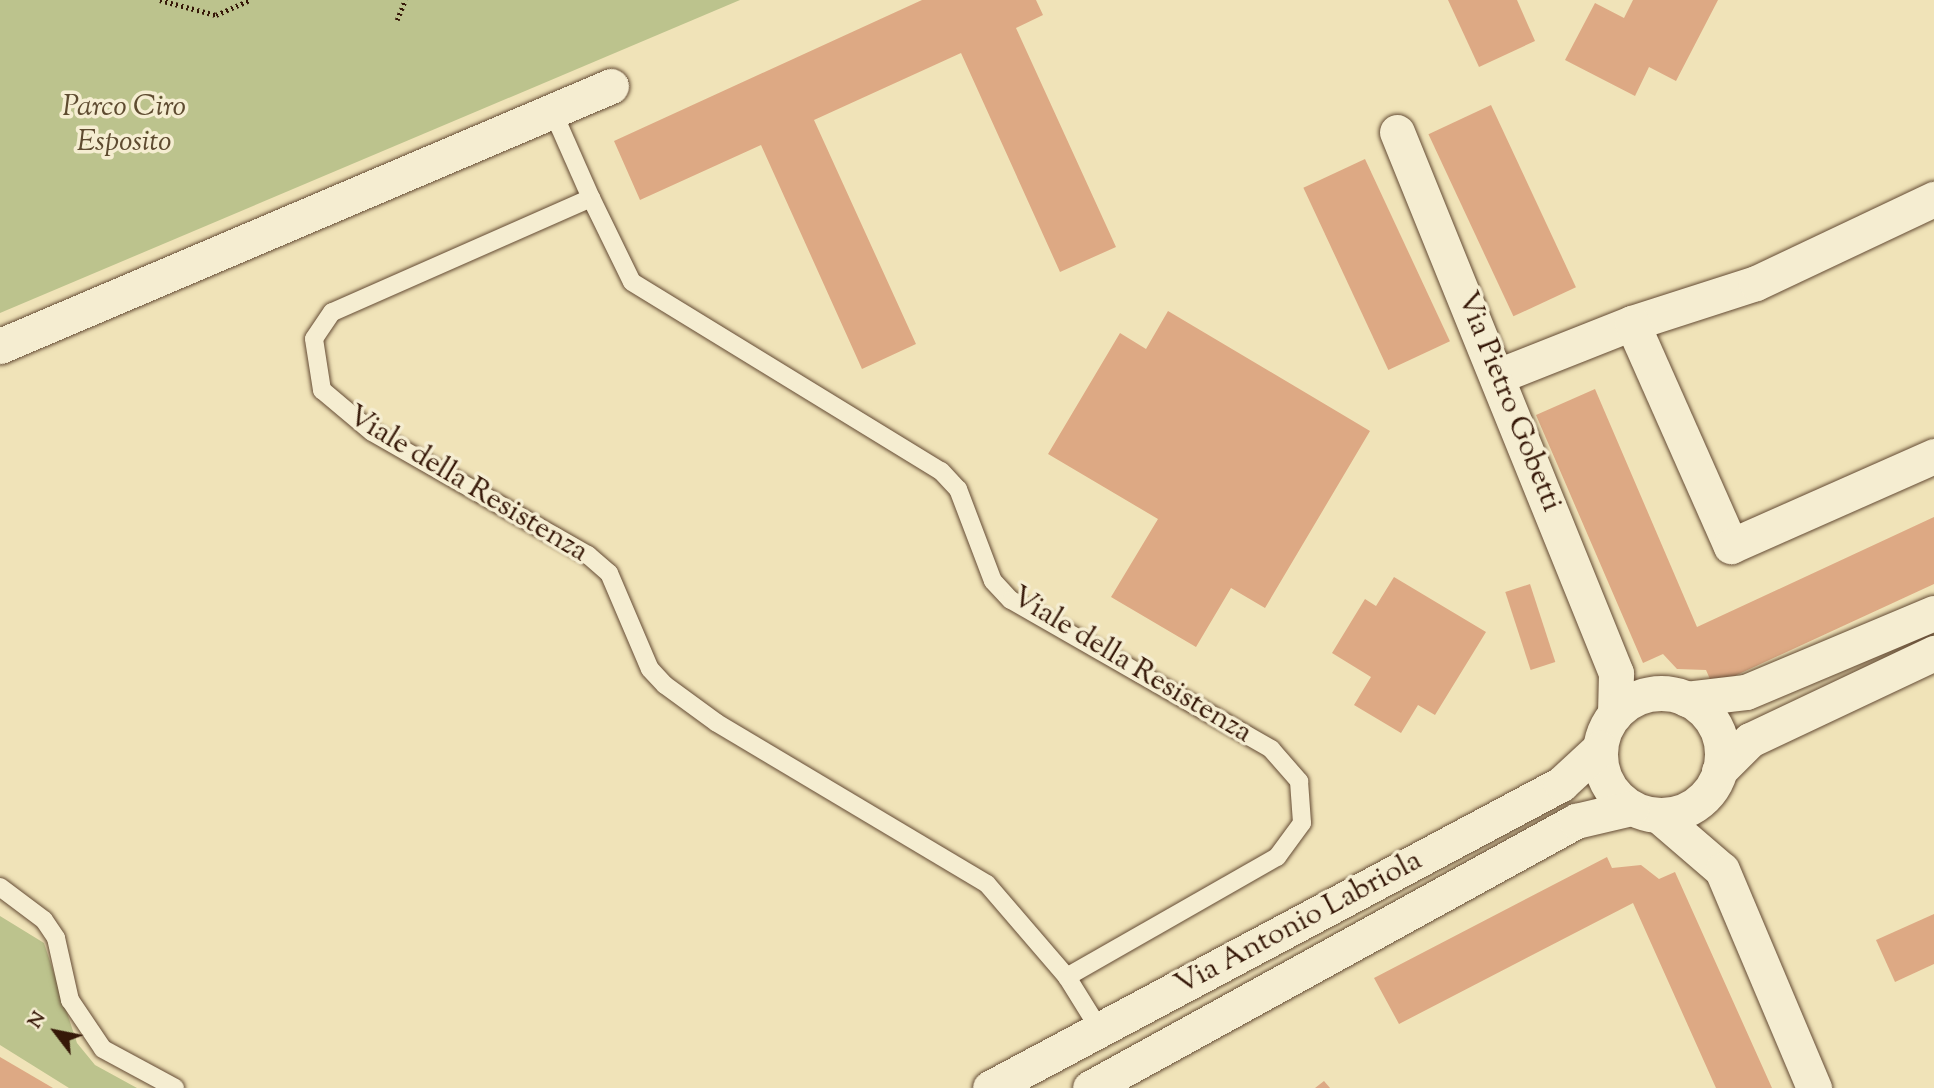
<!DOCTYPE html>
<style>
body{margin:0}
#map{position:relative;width:1934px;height:1088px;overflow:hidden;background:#f0e3b8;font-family:"Sorts Mill Goudy",serif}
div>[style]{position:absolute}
.green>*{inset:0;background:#bcc38d}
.building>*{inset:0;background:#dda984;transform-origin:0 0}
.path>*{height:4.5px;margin-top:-2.25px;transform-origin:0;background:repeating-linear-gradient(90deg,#361808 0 2px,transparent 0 5.5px)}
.roads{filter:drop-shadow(0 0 2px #644b34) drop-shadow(0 0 2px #644b34)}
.lane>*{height:18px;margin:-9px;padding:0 9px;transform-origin:9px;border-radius:9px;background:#f5edd1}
.street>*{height:35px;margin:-17.5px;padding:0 17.5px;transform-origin:17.5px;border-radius:17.5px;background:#f5edd1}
.street>.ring{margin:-17.5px;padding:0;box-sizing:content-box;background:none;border:35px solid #f5edd1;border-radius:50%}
span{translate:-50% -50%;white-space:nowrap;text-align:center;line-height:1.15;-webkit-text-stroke:7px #f5edd1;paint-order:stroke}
.park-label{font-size:30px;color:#5e4b30;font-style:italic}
.street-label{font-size:30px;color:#361808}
.north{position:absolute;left:21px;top:997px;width:70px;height:70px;-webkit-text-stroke:5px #f5edd1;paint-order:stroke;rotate:302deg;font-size:19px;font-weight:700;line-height:28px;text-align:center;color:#361808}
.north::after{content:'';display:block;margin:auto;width:24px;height:32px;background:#361808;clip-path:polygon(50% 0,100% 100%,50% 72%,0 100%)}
</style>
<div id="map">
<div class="green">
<div style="clip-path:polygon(0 0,740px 0,0 313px)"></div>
<div style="clip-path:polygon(0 916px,44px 943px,77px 1043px,95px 1065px,137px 1088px,69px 1088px,0 1045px)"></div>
</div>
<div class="building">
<div style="clip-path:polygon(922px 0,1036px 0,1043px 15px,1016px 28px,1116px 247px,1060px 272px,961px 53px,814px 120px,916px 344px,862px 369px,761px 145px,640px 200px,614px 141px)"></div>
<div style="clip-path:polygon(1448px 0,1517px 0,1535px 41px,1479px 67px)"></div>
<div style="clip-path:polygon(1633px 0,1718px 0,1676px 81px,1649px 67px,1635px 96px,1565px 60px,1595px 3px,1624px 18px)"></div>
<div style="left:1491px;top:105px;width:201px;height:69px;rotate:65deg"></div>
<div style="left:1365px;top:159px;width:201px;height:68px;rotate:65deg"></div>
<div style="clip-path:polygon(1168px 311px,1370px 431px,1265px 608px,1231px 588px,1196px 647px,1111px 597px,1158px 519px,1048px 454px,1120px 333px,1146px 349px)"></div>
<div style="clip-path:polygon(1595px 389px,1697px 627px,1934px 517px,1934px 584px,1713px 686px,1706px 670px,1677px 669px,1663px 654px,1643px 663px,1536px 415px)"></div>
<div style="clip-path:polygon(1394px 577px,1486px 632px,1435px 715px,1418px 705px,1401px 733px,1354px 705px,1371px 677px,1332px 653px,1365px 599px,1376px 606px)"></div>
<div style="left:1530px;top:584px;width:82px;height:26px;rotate:72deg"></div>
<div style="clip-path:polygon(1607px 857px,1612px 868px,1641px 865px,1659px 879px,1675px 872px,1772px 1088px,1716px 1088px,1633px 903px,1399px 1024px,1374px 978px)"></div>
<div style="clip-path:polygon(1934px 914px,1934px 964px,1895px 982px,1876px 940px)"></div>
<div style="clip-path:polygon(0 1057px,53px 1088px,0 1088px)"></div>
<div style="clip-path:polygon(1324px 1081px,1330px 1088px,1315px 1088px)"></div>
</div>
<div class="path">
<div style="left:160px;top:0;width:58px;rotate:15deg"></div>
<div style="left:216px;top:15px;width:37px;rotate:-24deg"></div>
<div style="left:397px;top:20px;width:22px;rotate:-68deg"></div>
</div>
<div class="roads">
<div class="lane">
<div style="left:553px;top:112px;width:94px;rotate:66.2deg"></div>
<div style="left:591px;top:198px;width:283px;rotate:156.2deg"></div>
<div style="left:332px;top:312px;width:32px;rotate:124deg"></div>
<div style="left:314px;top:339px;width:52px;rotate:81.1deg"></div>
<div style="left:322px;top:390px;width:65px;rotate:40deg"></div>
<div style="left:372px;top:432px;width:249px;rotate:29.7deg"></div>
<div style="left:588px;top:555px;width:28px;rotate:41deg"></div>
<div style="left:609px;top:573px;width:104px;rotate:66.9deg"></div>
<div style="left:650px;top:669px;width:22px;rotate:47deg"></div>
<div style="left:665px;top:685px;width:64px;rotate:36.2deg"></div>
<div style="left:717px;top:723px;width:314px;rotate:30.8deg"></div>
<div style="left:987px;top:884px;width:123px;rotate:49.3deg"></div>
<div style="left:1067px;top:977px;width:62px;rotate:58.1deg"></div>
<div style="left:591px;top:198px;width:93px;rotate:64deg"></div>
<div style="left:632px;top:282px;width:362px;rotate:31.5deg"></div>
<div style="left:941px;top:471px;width:25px;rotate:47deg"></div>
<div style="left:958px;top:489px;width:98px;rotate:69.2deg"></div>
<div style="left:993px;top:581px;width:26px;rotate:47deg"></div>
<div style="left:1011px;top:600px;width:300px;rotate:29.8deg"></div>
<div style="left:1271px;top:749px;width:43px;rotate:48.8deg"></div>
<div style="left:1299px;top:781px;width:42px;rotate:85.9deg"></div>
<div style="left:1302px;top:823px;width:42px;rotate:126.3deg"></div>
<div style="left:1277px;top:857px;width:242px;rotate:150.3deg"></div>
<div style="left:0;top:887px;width:55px;rotate:36.9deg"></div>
<div style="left:44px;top:920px;width:22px;rotate:56deg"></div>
<div style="left:56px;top:938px;width:64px;rotate:77.3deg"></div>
<div style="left:70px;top:1000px;width:59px;rotate:56deg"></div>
<div style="left:103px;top:1049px;width:82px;rotate:28.4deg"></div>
</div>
<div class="street">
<div style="left:1397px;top:132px;width:584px;rotate:67.96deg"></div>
<div style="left:1616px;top:673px;width:41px;rotate:91.4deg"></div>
<div style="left:1632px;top:323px;width:130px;rotate:-17.9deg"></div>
<div style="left:1756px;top:283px;width:197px;rotate:-25.3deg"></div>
<div style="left:0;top:346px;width:664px;rotate:-23.05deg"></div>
<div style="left:1498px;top:376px;width:144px;rotate:-21.6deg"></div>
<div style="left:1632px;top:323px;width:244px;rotate:66.1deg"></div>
<div style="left:1731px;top:546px;width:222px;rotate:-23.9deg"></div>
<div class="ring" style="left:1600px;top:693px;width:87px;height:87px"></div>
<div style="left:1686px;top:699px;width:60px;rotate:-6.7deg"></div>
<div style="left:1746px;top:692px;width:204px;rotate:-22.8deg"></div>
<div style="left:1719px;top:771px;width:44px;rotate:-45deg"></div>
<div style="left:1750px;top:740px;width:204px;rotate:-25.3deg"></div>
<div style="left:1658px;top:815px;width:84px;rotate:40.7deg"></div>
<div style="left:1722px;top:870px;width:237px;rotate:67.1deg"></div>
<div style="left:990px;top:1088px;width:647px;rotate:-28.03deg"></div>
<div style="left:1561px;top:784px;width:53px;rotate:-42.7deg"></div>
<div style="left:1090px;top:1088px;width:555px;rotate:-28.78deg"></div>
<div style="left:1576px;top:821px;width:57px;rotate:-13.3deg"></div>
</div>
</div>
<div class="park-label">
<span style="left:124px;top:125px">Parco Ciro<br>Esposito</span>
</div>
<div class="street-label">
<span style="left:1508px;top:402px;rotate:68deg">Via Pietro Gobetti</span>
<span style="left:467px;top:485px;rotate:31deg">Viale della Resistenza</span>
<span style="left:1131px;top:666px;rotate:31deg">Viale della Resistenza</span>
<span style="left:1299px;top:924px;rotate:-28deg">Via Antonio Labriola</span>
</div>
<div class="north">N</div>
</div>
